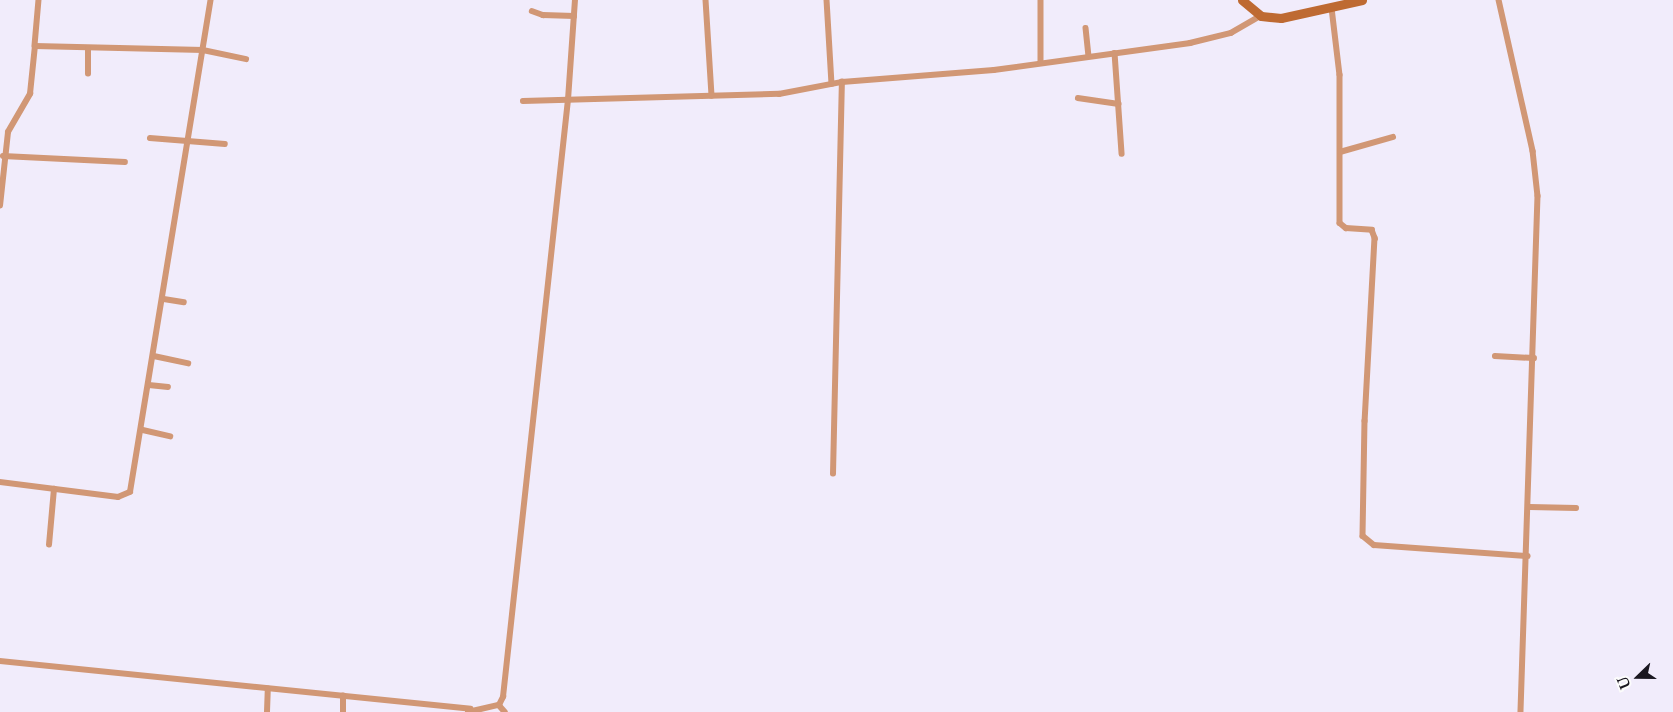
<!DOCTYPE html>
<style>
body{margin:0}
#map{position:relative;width:1673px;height:712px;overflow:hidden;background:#f1ecfb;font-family:"Libre Baskerville",serif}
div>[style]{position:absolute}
.street>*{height:5.5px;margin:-2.75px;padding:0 2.75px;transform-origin:2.75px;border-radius:2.75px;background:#d19775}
.secondary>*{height:9px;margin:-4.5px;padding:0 4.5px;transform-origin:4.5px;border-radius:4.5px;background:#be6a32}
span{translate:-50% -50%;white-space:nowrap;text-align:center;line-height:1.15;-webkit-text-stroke:4.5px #fcfcfc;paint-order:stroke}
.north{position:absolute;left:1613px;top:652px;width:50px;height:50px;-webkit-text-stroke:4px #fcfcfc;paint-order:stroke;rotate:248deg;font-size:14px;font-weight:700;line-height:20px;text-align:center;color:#1a1720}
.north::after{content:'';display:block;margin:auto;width:18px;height:22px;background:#1a1720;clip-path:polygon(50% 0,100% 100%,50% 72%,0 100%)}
</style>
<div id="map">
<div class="street">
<div style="left:39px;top:0;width:46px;rotate:95deg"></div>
<div style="left:35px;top:46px;width:168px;rotate:1.4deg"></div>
<div style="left:203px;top:50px;width:44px;rotate:11.8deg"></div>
<div style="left:706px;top:0;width:96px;rotate:86.4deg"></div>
<div style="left:827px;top:0;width:84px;rotate:86.6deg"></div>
<div style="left:1041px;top:0;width:63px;rotate:90deg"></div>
<div style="left:1499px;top:0;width:155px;rotate:77.3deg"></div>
<div style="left:1533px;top:151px;width:45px;rotate:83.7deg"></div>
<div style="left:1538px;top:196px;width:516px;rotate:91.89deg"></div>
<div style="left:1332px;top:8px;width:67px;rotate:83.2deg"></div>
<div style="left:1340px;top:75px;width:148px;rotate:90deg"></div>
<div style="left:1340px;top:223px;width:8px;rotate:40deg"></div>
<div style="left:1346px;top:228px;width:26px;rotate:4deg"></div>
<div style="left:1372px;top:230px;width:9px;rotate:69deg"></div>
<div style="left:1375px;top:238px;width:183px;rotate:93.1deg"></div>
<div style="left:1365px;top:421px;width:115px;rotate:91deg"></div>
<div style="left:1363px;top:536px;width:14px;rotate:39deg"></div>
<div style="left:1374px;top:545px;width:154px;rotate:4.1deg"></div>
<div style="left:532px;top:11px;width:12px;rotate:20deg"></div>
<div style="left:543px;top:15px;width:31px;rotate:2deg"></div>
<div style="left:1086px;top:28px;width:28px;rotate:84deg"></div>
<div style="left:1115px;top:53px;width:101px;rotate:86deg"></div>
<div style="left:88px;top:74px;width:25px;rotate:-90deg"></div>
<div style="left:1078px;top:98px;width:41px;rotate:8.3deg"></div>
<div style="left:523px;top:101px;width:256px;rotate:-1.6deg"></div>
<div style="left:779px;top:94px;width:64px;rotate:-10.8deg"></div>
<div style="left:842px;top:82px;width:152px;rotate:-4.5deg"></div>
<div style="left:994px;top:70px;width:198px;rotate:-7.8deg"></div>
<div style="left:1190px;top:43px;width:42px;rotate:-13.7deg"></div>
<div style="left:1231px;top:33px;width:34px;rotate:-30deg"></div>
<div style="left:150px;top:138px;width:75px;rotate:4.6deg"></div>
<div style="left:1340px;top:152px;width:55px;rotate:-15.8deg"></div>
<div style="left:3px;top:156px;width:122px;rotate:2.8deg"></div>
<div style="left:0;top:206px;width:74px;rotate:-83.8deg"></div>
<div style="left:8px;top:132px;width:44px;rotate:-59.9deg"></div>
<div style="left:30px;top:94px;width:48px;rotate:-84.1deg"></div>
<div style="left:164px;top:299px;width:20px;rotate:9deg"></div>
<div style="left:154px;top:356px;width:35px;rotate:12deg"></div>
<div style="left:1495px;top:356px;width:39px;rotate:3deg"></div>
<div style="left:149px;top:385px;width:19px;rotate:6deg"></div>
<div style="left:143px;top:430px;width:28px;rotate:13deg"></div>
<div style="left:833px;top:474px;width:392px;rotate:-88.7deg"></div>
<div style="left:0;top:482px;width:119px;rotate:7.2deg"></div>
<div style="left:118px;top:497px;width:13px;rotate:-23deg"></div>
<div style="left:130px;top:492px;width:499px;rotate:-80.7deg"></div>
<div style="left:1530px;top:507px;width:46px;rotate:1.2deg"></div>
<div style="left:49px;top:545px;width:56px;rotate:-84.9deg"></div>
<div style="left:0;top:661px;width:473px;rotate:5.8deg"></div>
<div style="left:499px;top:705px;width:9px;rotate:49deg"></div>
<div style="left:267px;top:712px;width:23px;rotate:-88deg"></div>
<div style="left:343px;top:712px;width:16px;rotate:-90deg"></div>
<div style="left:468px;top:712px;width:32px;rotate:-13deg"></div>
<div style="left:499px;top:705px;width:9px;rotate:-63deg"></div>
<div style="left:503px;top:697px;width:601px;rotate:-83.79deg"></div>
<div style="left:568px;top:100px;width:100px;rotate:-86deg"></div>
</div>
<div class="secondary">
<div style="left:1242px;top:0;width:25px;rotate:40deg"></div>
<div style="left:1261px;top:16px;width:20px;rotate:6deg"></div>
<div style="left:1281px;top:18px;width:83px;rotate:-12.5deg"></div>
</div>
<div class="north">U</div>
</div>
